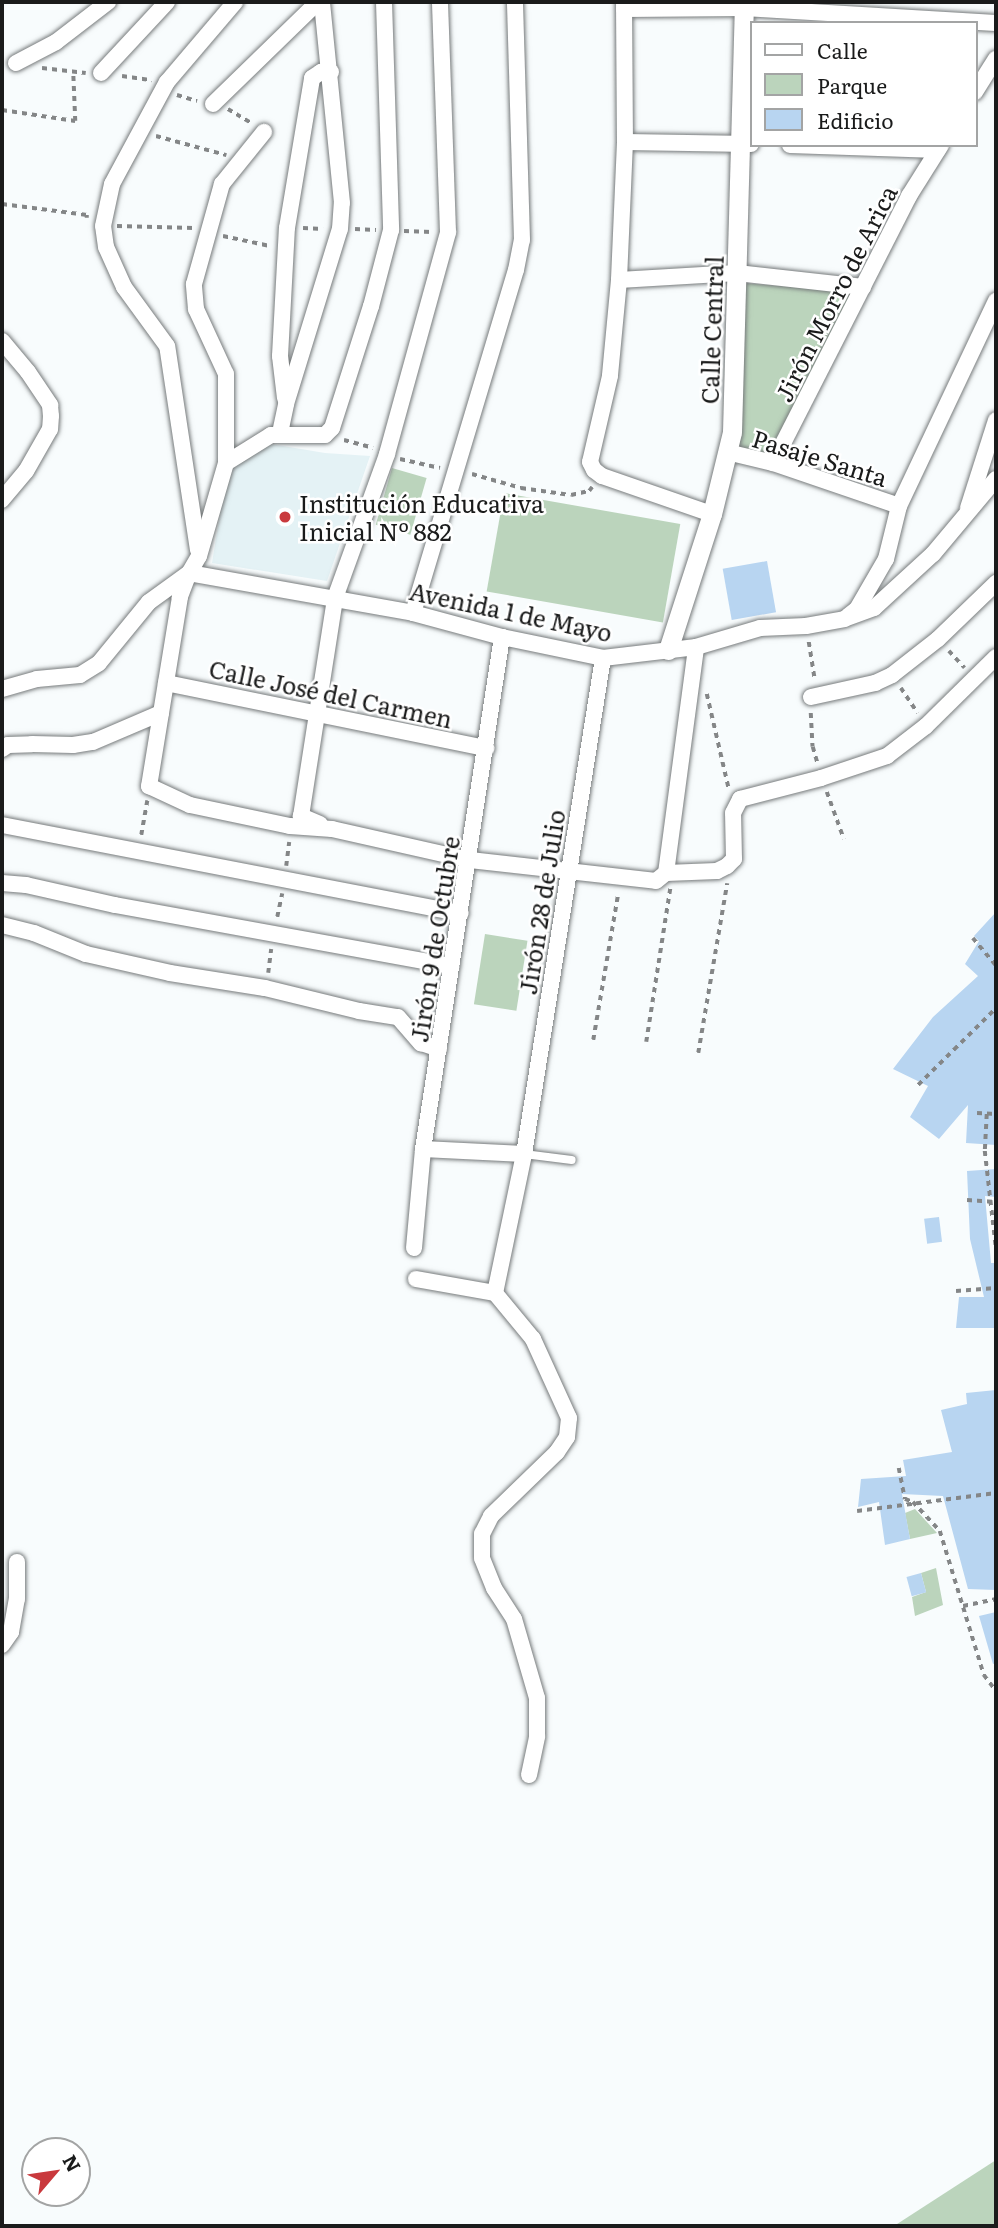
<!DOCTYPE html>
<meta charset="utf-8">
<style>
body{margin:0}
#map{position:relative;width:998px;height:2228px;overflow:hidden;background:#f8fcfd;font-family:Literata,serif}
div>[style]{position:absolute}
.built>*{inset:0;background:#e4f2f5}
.green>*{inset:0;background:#bbd4bc;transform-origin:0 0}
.building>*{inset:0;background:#b8d5f1;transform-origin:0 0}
.path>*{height:3.5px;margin-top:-1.75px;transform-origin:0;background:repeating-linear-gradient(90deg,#848687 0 5px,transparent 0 10px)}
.roads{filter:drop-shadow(0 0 2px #777b7c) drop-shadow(0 0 2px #777b7c)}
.service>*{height:8px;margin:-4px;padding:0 4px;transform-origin:4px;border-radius:4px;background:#fff}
.minor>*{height:16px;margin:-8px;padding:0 8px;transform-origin:8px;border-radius:8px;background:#fff}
.tertiary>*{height:19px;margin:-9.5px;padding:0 9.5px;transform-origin:9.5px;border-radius:9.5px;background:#fff}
.dots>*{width:19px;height:19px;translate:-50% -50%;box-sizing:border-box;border:4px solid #fff;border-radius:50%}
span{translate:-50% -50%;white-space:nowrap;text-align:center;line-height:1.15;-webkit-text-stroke:5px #fff;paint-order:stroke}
.street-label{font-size:24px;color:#1a1b1b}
.poi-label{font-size:24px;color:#1a1b1b}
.left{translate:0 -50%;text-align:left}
.frame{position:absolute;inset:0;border:4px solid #1a1b1b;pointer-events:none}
.legend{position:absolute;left:750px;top:21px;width:228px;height:126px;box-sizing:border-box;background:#fff;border:2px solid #a3a4a4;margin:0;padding:9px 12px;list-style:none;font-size:21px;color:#1a1b1b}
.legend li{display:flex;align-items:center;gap:14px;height:35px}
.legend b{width:35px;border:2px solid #a3a4a4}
.north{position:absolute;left:21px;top:2137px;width:70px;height:70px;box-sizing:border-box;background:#fff;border:2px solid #a3a4a4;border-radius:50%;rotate:61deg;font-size:19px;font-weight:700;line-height:28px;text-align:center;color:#1a1b1b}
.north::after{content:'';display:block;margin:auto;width:24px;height:32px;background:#c9393d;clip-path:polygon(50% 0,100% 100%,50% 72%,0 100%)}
</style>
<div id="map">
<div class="built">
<div style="clip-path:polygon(271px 444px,325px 453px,370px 456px,327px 581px,212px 563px,227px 471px)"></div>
</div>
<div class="green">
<div style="clip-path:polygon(744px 283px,853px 292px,769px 457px,737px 447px)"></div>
<div style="left:392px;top:468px;width:36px;height:59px;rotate:16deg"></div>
<div style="left:504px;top:493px;width:179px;height:100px;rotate:10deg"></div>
<div style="left:485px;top:934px;width:43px;height:71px;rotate:9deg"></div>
<div style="clip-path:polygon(915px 1509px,937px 1533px,910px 1539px,905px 1513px)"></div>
<div style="clip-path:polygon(936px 1568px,943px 1605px,915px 1616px,912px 1597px,926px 1592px,921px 1573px)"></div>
<div style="clip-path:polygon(996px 2160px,996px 2226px,894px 2226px)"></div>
</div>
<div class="building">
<div style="left:767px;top:561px;width:52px;height:45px;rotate:80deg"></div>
<div style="clip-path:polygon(996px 912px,996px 1145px,966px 1143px,968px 1105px,939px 1139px,910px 1117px,928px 1086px,893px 1069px,933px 1017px,978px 976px,965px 964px,979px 941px,974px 936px)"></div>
<div style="clip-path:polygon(996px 1169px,996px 1197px,985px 1196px,991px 1263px,996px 1263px,996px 1328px,956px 1328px,959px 1297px,984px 1297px,970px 1239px,967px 1171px)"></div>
<div style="left:939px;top:1217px;width:25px;height:15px;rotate:83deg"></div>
<div style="clip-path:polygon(996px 1390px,996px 1590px,968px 1589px,943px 1496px,902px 1494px,910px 1539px,885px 1545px,879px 1502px,858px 1507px,861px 1479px,906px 1476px,903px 1460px,952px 1452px,941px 1410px,967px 1404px,966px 1393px)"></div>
<div style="left:921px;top:1573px;width:20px;height:15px;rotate:75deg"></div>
<div style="clip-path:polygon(996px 1612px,996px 1663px,993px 1664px,979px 1616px)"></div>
</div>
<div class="path">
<div style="left:42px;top:68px;width:44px;rotate:6.5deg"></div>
<div style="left:122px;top:76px;width:30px;rotate:8deg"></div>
<div style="left:177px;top:95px;width:21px;rotate:17deg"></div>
<div style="left:228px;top:109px;width:27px;rotate:31deg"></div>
<div style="left:2px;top:110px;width:74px;rotate:8.6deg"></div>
<div style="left:75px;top:121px;width:48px;rotate:-92.4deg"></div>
<div style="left:156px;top:136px;width:73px;rotate:15.2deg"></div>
<div style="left:2px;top:204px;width:86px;rotate:7.4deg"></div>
<div style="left:87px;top:215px;width:3px;rotate:90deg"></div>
<div style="left:117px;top:226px;width:77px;rotate:1.5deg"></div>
<div style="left:303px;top:228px;width:20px;rotate:3deg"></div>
<div style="left:355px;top:229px;width:21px;rotate:3deg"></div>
<div style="left:404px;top:231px;width:28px;rotate:2deg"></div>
<div style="left:223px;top:236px;width:48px;rotate:12deg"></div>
<div style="left:344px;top:440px;width:30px;rotate:15deg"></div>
<div style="left:400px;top:459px;width:41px;rotate:12.7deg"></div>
<div style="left:472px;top:474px;width:51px;rotate:15.9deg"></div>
<div style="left:521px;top:488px;width:50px;rotate:8deg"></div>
<div style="left:571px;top:495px;width:18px;rotate:-13deg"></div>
<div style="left:589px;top:491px;width:5px;rotate:-53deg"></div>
<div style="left:809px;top:642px;width:37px;rotate:81deg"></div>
<div style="left:949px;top:651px;width:23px;rotate:47deg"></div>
<div style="left:901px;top:688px;width:30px;rotate:56deg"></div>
<div style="left:707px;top:694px;width:98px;rotate:77deg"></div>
<div style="left:811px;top:713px;width:34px;rotate:87deg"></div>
<div style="left:813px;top:747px;width:18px;rotate:74deg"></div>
<div style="left:827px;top:792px;width:50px;rotate:70.1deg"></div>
<div style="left:141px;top:835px;width:35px;rotate:-80deg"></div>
<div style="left:286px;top:866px;width:24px;rotate:-83deg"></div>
<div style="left:277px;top:917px;width:24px;rotate:-78deg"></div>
<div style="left:973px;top:938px;width:35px;rotate:50deg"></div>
<div style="left:268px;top:973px;width:24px;rotate:-83deg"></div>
<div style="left:593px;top:1040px;width:149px;rotate:-80.3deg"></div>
<div style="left:646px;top:1042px;width:155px;rotate:-81.1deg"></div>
<div style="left:698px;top:1053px;width:172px;rotate:-80.3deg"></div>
<div style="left:918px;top:1085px;width:110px;rotate:-44.6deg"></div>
<div style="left:977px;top:1113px;width:19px;rotate:3deg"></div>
<div style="left:987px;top:1114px;width:37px;rotate:93deg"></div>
<div style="left:985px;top:1151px;width:98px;rotate:83.5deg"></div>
<div style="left:967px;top:1200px;width:29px;rotate:4deg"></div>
<div style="left:956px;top:1291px;width:40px;rotate:-4.3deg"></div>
<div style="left:899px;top:1468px;width:32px;rotate:79deg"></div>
<div style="left:905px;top:1499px;width:9px;rotate:21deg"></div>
<div style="left:913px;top:1502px;width:40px;rotate:47deg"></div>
<div style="left:940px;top:1531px;width:151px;rotate:73deg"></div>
<div style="left:984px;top:1675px;width:20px;rotate:53deg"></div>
<div style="left:857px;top:1511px;width:140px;rotate:-7.4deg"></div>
<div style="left:963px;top:1606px;width:34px;rotate:-12deg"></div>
</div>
<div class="roads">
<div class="service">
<div style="left:524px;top:1154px;width:48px;rotate:7.1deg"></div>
</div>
<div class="minor">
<div style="left:384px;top:2px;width:228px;rotate:88.2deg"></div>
<div style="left:391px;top:230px;width:79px;rotate:104.7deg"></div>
<div style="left:371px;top:306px;width:128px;rotate:107.7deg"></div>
<div style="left:332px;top:428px;width:10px;rotate:135deg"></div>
<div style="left:325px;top:435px;width:54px;rotate:180deg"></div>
<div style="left:271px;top:435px;width:53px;rotate:148.1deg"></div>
<div style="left:226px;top:463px;width:97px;rotate:106.2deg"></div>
<div style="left:199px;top:556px;width:20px;rotate:120deg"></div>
<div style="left:189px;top:573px;width:26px;rotate:111deg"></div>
<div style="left:180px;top:597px;width:192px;rotate:99.3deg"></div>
<div style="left:149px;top:786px;width:45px;rotate:24.9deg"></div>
<div style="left:190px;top:805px;width:102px;rotate:11.9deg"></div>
<div style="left:290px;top:826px;width:42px;rotate:4.1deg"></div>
<div style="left:332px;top:829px;width:141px;rotate:12.7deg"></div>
<div style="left:470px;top:860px;width:187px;rotate:6.4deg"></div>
<div style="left:656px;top:881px;width:13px;rotate:-39deg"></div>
<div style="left:666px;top:873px;width:228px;rotate:-82.4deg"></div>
<div style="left:624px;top:2px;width:140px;rotate:89.6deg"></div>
<div style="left:625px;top:142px;width:138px;rotate:92.5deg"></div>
<div style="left:619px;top:280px;width:96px;rotate:95.4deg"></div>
<div style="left:610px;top:376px;width:88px;rotate:103.1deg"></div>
<div style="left:590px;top:462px;width:9px;rotate:63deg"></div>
<div style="left:594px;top:470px;width:10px;rotate:37deg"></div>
<div style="left:602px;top:476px;width:116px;rotate:19.1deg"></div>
<div style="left:624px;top:9px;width:120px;rotate:-0.5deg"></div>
<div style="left:744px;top:8px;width:252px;rotate:3.4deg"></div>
<div style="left:16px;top:63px;width:45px;rotate:-27.7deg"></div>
<div style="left:56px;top:42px;width:66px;rotate:-37.6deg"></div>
<div style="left:101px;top:73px;width:97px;rotate:-47.1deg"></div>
<div style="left:975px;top:92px;width:39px;rotate:-58deg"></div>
<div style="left:213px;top:104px;width:146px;rotate:-44.2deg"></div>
<div style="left:625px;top:142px;width:126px;rotate:0.9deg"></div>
<div style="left:790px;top:145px;width:148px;rotate:1.9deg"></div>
<div style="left:619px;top:280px;width:118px;rotate:-3.4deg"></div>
<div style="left:737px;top:273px;width:127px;rotate:6.3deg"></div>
<div style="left:2px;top:341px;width:40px;rotate:50deg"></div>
<div style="left:28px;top:372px;width:40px;rotate:56deg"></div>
<div style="left:50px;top:405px;width:11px;rotate:85deg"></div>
<div style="left:51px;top:416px;width:13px;rotate:94deg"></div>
<div style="left:50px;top:429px;width:48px;rotate:119.7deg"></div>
<div style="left:26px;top:471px;width:38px;rotate:130deg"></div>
<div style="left:285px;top:398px;width:42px;rotate:-96.8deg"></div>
<div style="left:280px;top:356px;width:128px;rotate:-86.9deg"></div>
<div style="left:287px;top:228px;width:152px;rotate:-80.5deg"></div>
<div style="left:312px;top:78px;width:11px;rotate:-34deg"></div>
<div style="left:321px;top:72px;width:10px"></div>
<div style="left:280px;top:433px;width:30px;rotate:-78deg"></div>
<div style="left:286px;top:404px;width:183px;rotate:-72.9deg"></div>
<div style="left:340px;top:229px;width:26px;rotate:-86deg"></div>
<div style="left:342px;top:203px;width:202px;rotate:-95.7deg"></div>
<div style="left:727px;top:452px;width:47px;rotate:13.4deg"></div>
<div style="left:773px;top:463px;width:133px;rotate:18.8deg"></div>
<div style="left:226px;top:463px;width:89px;rotate:-90deg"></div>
<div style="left:226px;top:374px;width:72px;rotate:-114.8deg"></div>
<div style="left:196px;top:309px;width:25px;rotate:-95deg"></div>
<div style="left:194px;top:284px;width:104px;rotate:-74.4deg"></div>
<div style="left:222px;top:184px;width:67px;rotate:-51.1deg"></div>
<div style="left:773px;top:463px;width:300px;rotate:-63deg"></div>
<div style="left:909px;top:196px;width:60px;rotate:-57.9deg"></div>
<div style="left:968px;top:508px;width:92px;rotate:-72.3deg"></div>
<div style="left:198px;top:550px;width:206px;rotate:-98.6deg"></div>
<div style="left:167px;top:346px;width:73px;rotate:-126.1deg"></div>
<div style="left:124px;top:287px;width:44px;rotate:-114.2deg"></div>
<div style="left:106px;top:247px;width:21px;rotate:-98deg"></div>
<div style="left:103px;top:226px;width:43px;rotate:-77.9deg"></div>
<div style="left:112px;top:184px;width:116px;rotate:-61.7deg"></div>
<div style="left:167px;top:82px;width:105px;rotate:-49.6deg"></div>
<div style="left:413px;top:613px;width:358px;rotate:-73.3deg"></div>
<div style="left:516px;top:270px;width:31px;rotate:-79deg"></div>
<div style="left:522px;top:240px;width:238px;rotate:-91.7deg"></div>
<div style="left:848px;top:616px;width:11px;rotate:-38deg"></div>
<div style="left:857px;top:609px;width:58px;rotate:-59.9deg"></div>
<div style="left:886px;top:559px;width:55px;rotate:-76.2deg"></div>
<div style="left:899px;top:506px;width:227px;rotate:-64.7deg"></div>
<div style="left:166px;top:683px;width:327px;rotate:11.5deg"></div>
<div style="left:2px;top:689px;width:36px;rotate:-16deg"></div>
<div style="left:37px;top:679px;width:43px;rotate:-5.3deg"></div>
<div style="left:80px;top:675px;width:22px;rotate:-32deg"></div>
<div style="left:99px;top:663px;width:79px;rotate:-50.7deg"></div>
<div style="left:149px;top:602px;width:49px;rotate:-35.9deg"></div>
<div style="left:189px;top:573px;width:228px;rotate:10.1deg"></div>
<div style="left:413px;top:613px;width:92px;rotate:15.1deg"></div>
<div style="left:502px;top:637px;width:103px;rotate:11.7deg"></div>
<div style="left:603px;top:658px;width:94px;rotate:-6.7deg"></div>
<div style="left:696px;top:647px;width:67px;rotate:-16.5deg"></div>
<div style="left:760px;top:628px;width:46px;rotate:-2.5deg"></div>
<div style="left:806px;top:626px;width:39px;rotate:-10deg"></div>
<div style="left:844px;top:619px;width:32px;rotate:-20deg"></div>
<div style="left:874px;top:608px;width:80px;rotate:-42.5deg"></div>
<div style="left:933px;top:554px;width:98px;rotate:-50deg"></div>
<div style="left:811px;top:697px;width:66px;rotate:-12.3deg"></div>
<div style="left:875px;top:683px;width:19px;rotate:-25deg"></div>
<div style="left:892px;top:675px;width:58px;rotate:-38deg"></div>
<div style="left:938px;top:639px;width:81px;rotate:-44deg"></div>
<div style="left:2px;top:749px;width:7px;rotate:-34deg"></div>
<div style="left:8px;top:745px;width:24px;rotate:-2deg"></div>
<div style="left:32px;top:744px;width:41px;rotate:1.4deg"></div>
<div style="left:73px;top:745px;width:20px;rotate:-9deg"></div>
<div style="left:93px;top:742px;width:74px;rotate:-23.1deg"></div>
<div style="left:320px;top:824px;width:21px;rotate:-157deg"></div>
<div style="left:301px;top:816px;width:221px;rotate:-81.1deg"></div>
<div style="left:335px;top:598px;width:153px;rotate:-70.1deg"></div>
<div style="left:387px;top:454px;width:230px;rotate:-74.6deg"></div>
<div style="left:448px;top:232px;width:230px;rotate:-92deg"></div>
<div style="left:2px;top:825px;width:467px;rotate:10.9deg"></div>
<div style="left:666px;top:873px;width:51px;rotate:-2.2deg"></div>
<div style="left:717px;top:871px;width:11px;rotate:-27deg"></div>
<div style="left:727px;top:866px;width:10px;rotate:-45deg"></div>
<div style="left:734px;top:859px;width:46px;rotate:-91.2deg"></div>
<div style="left:733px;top:813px;width:16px;rotate:-63deg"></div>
<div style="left:740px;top:799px;width:84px;rotate:-14.5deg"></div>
<div style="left:821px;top:778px;width:70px;rotate:-18.4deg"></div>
<div style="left:887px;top:756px;width:49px;rotate:-37.6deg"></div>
<div style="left:926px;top:726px;width:98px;rotate:-44.6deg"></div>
<div style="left:2px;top:883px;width:24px;rotate:5deg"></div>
<div style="left:26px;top:885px;width:91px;rotate:12.7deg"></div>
<div style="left:115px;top:905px;width:342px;rotate:10.3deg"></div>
<div style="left:2px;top:925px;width:33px;rotate:14deg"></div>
<div style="left:34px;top:933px;width:56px;rotate:22deg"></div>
<div style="left:86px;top:954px;width:86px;rotate:12.7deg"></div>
<div style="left:170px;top:973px;width:96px;rotate:9deg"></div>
<div style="left:265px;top:988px;width:97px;rotate:13.7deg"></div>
<div style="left:359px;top:1011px;width:39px;rotate:9deg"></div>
<div style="left:398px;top:1017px;width:35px;rotate:49deg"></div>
<div style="left:421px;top:1043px;width:19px;rotate:18deg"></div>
<div style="left:423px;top:1149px;width:101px;rotate:2.8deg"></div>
<div style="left:414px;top:1248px;width:99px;rotate:-84.8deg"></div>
<div style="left:423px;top:1149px;width:518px;rotate:-81.23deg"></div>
<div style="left:416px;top:1279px;width:80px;rotate:10deg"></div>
<div style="left:2px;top:1645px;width:16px;rotate:-55deg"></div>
<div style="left:11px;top:1632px;width:34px;rotate:-80deg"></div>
<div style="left:17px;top:1599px;width:37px;rotate:-90deg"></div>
<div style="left:529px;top:1775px;width:40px;rotate:-78deg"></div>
<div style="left:537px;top:1736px;width:38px;rotate:-90deg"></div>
<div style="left:537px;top:1698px;width:82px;rotate:-106.2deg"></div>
<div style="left:514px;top:1619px;width:37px;rotate:-123deg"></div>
<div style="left:494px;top:1588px;width:32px;rotate:-112deg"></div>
<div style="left:482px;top:1558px;width:24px;rotate:-90deg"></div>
<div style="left:482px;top:1534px;width:20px;rotate:-63deg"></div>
<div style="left:491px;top:1516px;width:92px;rotate:-44.1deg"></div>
<div style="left:557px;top:1452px;width:18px;rotate:-56deg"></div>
<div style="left:567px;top:1437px;width:19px;rotate:-84deg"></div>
<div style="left:569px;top:1418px;width:87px;rotate:-114.5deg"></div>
<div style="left:533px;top:1339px;width:60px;rotate:-129.6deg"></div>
<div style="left:495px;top:1293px;width:142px;rotate:-78.2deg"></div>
<div style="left:524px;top:1154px;width:502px;rotate:-80.95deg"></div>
</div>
<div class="tertiary">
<div style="left:668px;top:650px;width:143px;rotate:-72.1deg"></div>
<div style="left:712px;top:514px;width:84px;rotate:-76.3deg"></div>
<div style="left:732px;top:432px;width:430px;rotate:-88.4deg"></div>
</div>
</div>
<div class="dots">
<div style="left:285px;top:517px;background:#c9393d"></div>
</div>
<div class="street-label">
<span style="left:835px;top:293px;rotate:-63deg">Jirón Morro de Arica</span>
<span style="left:711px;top:330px;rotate:-88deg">Calle Central</span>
<span style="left:820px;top:457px;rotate:17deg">Pasaje Santa</span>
<span style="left:511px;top:611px;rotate:12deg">Avenida 1 de Mayo</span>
<span style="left:331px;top:693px;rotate:12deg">Calle José del Carmen</span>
<span style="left:541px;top:902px;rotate:-81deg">Jirón 28 de Julio</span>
<span style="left:434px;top:939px;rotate:-81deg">Jirón 9 de Octubre</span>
</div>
<div class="poi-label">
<span class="left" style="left:299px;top:517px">Institución Educativa<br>Inicial Nº 882</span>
</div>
<div class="frame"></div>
<ul class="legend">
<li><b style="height:9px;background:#fff"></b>Calle</li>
<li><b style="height:19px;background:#bbd4bc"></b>Parque</li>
<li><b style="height:19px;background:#b8d5f1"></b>Edificio</li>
</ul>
<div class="north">N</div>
</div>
